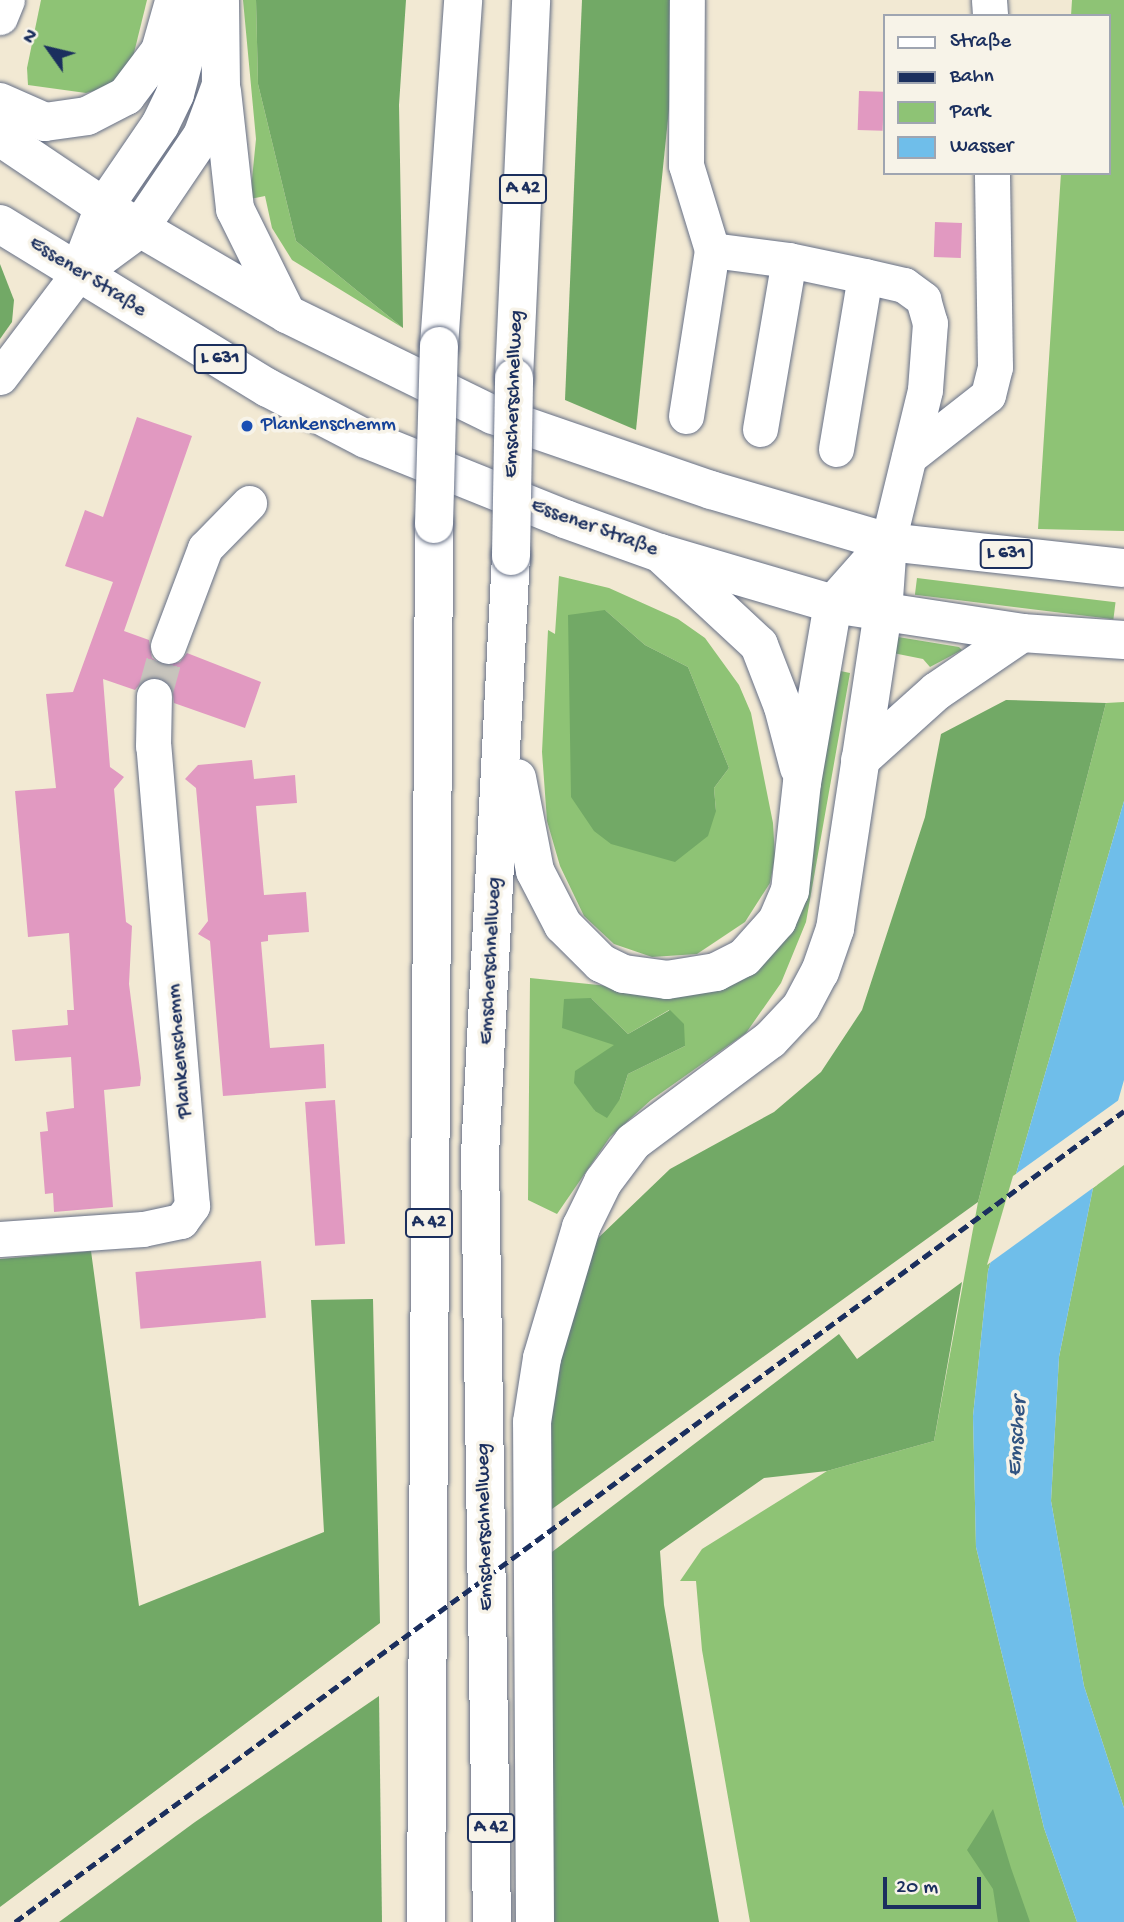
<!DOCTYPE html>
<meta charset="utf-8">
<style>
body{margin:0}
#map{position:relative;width:1124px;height:1922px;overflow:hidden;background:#f2e9d3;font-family:"Gochi Hand",sans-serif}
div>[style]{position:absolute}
.green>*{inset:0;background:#8ec375;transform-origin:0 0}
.forest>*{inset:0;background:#72a966}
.water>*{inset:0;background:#6fbeea}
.pier>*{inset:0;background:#f2e9d3}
.building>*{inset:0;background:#e199c1;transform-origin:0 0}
.minor-tunnel>*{height:35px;margin-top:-17.5px;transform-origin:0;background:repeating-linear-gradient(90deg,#c7c4bc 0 35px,transparent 0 53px)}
.roads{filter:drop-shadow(0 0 2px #667087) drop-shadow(0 0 2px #667087)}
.minor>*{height:35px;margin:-17.5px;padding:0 17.5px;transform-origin:17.5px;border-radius:17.5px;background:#fff}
.major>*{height:38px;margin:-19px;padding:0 19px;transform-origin:19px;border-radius:19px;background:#fff}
.highway>*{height:38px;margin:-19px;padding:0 19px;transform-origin:19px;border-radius:19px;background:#fff}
.rail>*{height:5px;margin-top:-2.5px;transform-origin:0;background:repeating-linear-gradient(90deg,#1b2f5e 0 10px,transparent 0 15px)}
.bridges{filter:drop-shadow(0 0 2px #667087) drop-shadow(0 0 2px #667087)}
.highway-bridge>*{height:38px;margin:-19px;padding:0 19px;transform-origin:19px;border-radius:19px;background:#fff}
.dots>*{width:19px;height:19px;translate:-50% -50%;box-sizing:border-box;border:4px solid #f7f3e8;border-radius:50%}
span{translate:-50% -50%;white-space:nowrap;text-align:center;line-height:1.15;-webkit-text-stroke:7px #f7f3e8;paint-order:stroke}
.shield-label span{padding:2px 5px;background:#f7f3e8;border:2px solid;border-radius:5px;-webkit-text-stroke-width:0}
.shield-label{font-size:19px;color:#1b2f5e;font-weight:700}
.street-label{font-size:21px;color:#1b2f5e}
.transit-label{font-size:21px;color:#164399}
.left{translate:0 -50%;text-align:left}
.water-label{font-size:23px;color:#305381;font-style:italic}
.legend{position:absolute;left:883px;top:14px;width:228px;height:161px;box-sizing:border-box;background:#f7f3e8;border:2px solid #9fa5b1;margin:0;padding:9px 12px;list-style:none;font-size:21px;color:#1b2f5e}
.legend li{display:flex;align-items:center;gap:14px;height:35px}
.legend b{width:35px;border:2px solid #9fa5b1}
.north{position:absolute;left:14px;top:14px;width:70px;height:70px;-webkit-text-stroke:5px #f7f3e8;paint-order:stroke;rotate:304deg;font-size:19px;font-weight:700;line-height:28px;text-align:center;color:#1b2f5e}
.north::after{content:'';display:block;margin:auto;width:24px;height:32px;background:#1b2f5e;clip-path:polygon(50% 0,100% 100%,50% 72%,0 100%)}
.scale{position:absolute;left:883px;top:1877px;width:98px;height:32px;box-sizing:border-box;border:4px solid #1b2f5e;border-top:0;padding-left:9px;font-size:21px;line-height:24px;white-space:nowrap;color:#1b2f5e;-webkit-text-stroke:5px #f7f3e8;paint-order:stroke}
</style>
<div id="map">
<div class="green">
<div style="clip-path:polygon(41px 0,147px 0,132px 61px,113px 86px,86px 93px,28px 85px,27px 68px)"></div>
<div style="clip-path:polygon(243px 0,256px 0,258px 84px,296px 241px,403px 328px,292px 260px,272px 228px,265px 196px,250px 199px,256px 139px)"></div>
<div style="clip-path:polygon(1072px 0,1124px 0,1124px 531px,1038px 529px,1061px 173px,1108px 173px,1108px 16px,1071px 16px)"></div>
<div style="clip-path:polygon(evenodd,559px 576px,609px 588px,678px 619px,705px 638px,739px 685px,751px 713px,773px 823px,775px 857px,770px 883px,745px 922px,697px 954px,652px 957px,614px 944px,584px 916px,560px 866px,547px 821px,542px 752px,548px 630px,555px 634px,559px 576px,605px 610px,645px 645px,688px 667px,729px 768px,714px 788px,716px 811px,605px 610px)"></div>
<div style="left:917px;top:578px;width:200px;height:17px;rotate:7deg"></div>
<div style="clip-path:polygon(892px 636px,959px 647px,962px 650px,930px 667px,923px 659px,888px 652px)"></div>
<div style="clip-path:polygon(evenodd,831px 669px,850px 673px,806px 922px,781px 983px,746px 1033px,651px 1100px,610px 1137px,557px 1214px,528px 1200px,530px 978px,628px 988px,752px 966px,831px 669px,591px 998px,628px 1034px,669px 1010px,685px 1046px,628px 1074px,620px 1099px,595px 1111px,592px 1102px,615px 1045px,591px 998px)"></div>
<div style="clip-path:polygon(1124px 702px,1124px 801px,988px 1271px,973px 1416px,976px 1547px,1044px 1828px,1077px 1922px,750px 1922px,702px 1650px,696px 1581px,680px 1581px,702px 1549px,827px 1471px,934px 1441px,978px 1202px,1106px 703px)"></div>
<div style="clip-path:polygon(1124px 1165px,1124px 1808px,1084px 1686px,1051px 1501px,1059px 1357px,1093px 1188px)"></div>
</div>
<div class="forest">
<div style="clip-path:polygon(256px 0,406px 0,399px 105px,403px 328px,296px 241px,258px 84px)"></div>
<div style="clip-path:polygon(582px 0,676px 0,672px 80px,636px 430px,565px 400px)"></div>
<div style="clip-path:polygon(0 264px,14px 300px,12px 322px,0 339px)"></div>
<div style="clip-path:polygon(605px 610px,645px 645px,688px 667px,729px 768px,714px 788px,716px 811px,708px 836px,675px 862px,611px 844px,594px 831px,571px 797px,568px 615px)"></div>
<div style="clip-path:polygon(1006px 700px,1106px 703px,978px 1202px,552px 1509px,551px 1389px,596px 1240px,670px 1169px,774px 1112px,821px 1072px,862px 1010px,925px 817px,941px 734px)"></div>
<div style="clip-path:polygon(591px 998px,628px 1034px,670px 1010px,684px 1024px,685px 1046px,628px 1074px,620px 1099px,607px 1118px,595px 1111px,574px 1083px,575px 1071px,614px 1045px,562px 1028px,564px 999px)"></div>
<div style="clip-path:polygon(91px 1251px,139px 1606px,324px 1532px,311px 1300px,373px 1299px,380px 1623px,0 1907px,0 1259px)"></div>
<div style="clip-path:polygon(962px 1282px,934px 1441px,827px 1471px,764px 1478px,660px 1551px,664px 1605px,719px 1922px,551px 1922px,548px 1555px,839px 1334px,857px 1359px)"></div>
<div style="clip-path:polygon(379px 1696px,382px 1922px,59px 1922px,195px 1822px)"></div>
<div style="clip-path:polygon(993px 1809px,1011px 1868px,1030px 1922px,998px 1922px,993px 1889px,967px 1850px)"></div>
</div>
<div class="water">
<div style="clip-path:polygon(1124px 801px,1124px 1080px,1093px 1188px,1059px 1357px,1051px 1501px,1084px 1686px,1124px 1808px,1124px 1922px,1077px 1922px,1044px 1828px,976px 1547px,973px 1416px,988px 1271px)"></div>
</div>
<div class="pier">
<div style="clip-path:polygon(1123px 1097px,1097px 1185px,987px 1265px,1013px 1176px)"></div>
</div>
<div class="building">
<div style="left:859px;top:91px;width:25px;height:39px;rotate:2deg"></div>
<div style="left:935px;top:222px;width:27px;height:35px;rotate:2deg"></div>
<div style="clip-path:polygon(137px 417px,192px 436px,124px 631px,149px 640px,152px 658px,162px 665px,180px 662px,187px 653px,261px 682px,245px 728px,174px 703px,172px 687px,164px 678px,145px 678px,135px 690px,103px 679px,110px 767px,124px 777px,114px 789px,126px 922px,132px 926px,129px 984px,141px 1078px,140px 1086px,104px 1090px,113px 1207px,54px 1212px,53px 1193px,45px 1194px,40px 1132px,48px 1131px,46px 1112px,74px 1108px,71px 1057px,15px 1061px,12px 1030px,68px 1025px,67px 1010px,74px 1010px,69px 933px,28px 937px,15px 791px,56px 788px,46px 694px,73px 692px,113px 582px,65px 566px,85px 510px,103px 517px)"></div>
<div style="clip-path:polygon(252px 760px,254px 779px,295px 775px,297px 803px,256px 806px,258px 829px,264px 895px,306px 892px,309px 932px,268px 935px,268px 941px,261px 942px,270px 1048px,324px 1044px,326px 1088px,223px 1096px,210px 941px,198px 934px,208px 921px,196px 788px,185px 779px,198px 765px)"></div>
<div style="left:335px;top:1100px;width:144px;height:30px;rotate:86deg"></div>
<div style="left:261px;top:1261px;width:57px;height:126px;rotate:85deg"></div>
</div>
<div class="minor-tunnel">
<div style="left:154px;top:696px;width:52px;rotate:-74.4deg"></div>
</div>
<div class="roads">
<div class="minor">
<div style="left:989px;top:0;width:16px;rotate:86deg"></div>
<div style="left:0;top:17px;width:18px;rotate:-68deg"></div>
<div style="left:712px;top:250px;width:78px;rotate:7.4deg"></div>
<div style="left:789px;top:260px;width:78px;rotate:11.9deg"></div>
<div style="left:865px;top:276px;width:40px;rotate:13deg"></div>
<div style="left:904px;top:285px;width:24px;rotate:36deg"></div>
<div style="left:923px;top:299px;width:25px;rotate:74deg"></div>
<div style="left:930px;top:323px;width:67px;rotate:94.3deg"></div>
<div style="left:925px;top:390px;width:156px;rotate:103.7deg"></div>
<div style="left:0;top:377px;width:129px;rotate:-52.9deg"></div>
<div style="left:686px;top:416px;width:168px;rotate:-81.1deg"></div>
<div style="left:712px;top:250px;width:89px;rotate:-107deg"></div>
<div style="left:686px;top:165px;width:165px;rotate:-89.7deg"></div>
<div style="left:760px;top:429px;width:171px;rotate:-80.3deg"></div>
<div style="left:836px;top:449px;width:175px;rotate:-80.5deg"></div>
<div style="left:909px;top:457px;width:100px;rotate:-38.1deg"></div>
<div style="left:988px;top:395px;width:29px;rotate:-76deg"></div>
<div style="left:995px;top:367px;width:194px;rotate:-90.9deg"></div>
<div style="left:168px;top:646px;width:105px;rotate:-69.3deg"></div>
<div style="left:205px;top:548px;width:63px;rotate:-45.6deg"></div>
<div style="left:0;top:1239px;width:143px;rotate:-4deg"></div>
<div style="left:143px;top:1229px;width:39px;rotate:-12deg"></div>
<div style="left:181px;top:1221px;width:19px;rotate:-54deg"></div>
<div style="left:192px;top:1206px;width:462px;rotate:-94.8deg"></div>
<div style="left:153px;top:746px;width:50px;rotate:-88.9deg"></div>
</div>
<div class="major">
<div style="left:0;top:137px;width:125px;rotate:33.9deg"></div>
<div style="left:104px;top:207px;width:212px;rotate:30.3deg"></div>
<div style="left:287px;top:314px;width:229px;rotate:26.1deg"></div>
<div style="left:493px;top:415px;width:231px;rotate:19deg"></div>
<div style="left:711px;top:490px;width:184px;rotate:16.4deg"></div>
<div style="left:888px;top:542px;width:237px;rotate:6.3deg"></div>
<div style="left:0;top:224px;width:314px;rotate:31.5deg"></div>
<div style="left:268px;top:388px;width:110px;rotate:27.5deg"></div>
<div style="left:366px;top:439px;width:214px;rotate:21.9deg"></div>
<div style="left:565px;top:519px;width:101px;rotate:19.7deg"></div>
<div style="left:660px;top:553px;width:180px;rotate:16.4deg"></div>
<div style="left:833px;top:604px;width:191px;rotate:8.7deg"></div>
<div style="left:1022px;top:633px;width:102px;rotate:3.9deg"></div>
</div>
<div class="highway">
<div style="left:222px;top:91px;width:119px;rotate:83.7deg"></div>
<div style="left:235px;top:209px;width:117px;rotate:63.7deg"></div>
<div style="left:0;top:102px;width:49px;rotate:24deg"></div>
<div style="left:45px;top:122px;width:42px;rotate:-8.1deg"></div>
<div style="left:87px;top:116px;width:44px;rotate:-27.1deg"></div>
<div style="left:126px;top:96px;width:56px;rotate:-52.9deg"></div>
<div style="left:160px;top:51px;width:48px;rotate:-74.2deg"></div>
<div style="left:78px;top:274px;width:76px;rotate:-36.4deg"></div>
<div style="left:139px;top:229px;width:112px;rotate:-55.9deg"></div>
<div style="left:202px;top:136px;width:54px;rotate:-69.6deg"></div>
<div style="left:221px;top:85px;width:85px;rotate:-90.7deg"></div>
<div style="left:78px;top:274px;width:72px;rotate:-68.8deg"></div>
<div style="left:104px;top:207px;width:99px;rotate:-55.7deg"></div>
<div style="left:160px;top:125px;width:34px;rotate:-64deg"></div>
<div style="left:175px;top:94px;width:79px;rotate:-75.3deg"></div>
<div style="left:195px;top:18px;width:18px;rotate:-90deg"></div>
<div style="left:439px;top:346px;width:347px;rotate:-86deg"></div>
<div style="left:514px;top:378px;width:378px;rotate:-87.4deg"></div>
<div style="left:660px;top:553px;width:135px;rotate:42.9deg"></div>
<div style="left:759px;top:645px;width:66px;rotate:68.8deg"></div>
<div style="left:783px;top:707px;width:63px;rotate:75.3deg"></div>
<div style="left:860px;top:760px;width:103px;rotate:-41.9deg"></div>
<div style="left:937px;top:691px;width:103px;rotate:-34.3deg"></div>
<div style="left:517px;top:778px;width:95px;rotate:79deg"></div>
<div style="left:535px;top:871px;width:61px;rotate:62.6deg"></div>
<div style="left:563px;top:925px;width:54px;rotate:45deg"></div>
<div style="left:601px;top:963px;width:25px;rotate:26deg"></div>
<div style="left:624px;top:974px;width:43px;rotate:7.9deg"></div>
<div style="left:667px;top:980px;width:50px;rotate:-9.3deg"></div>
<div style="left:716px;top:972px;width:31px;rotate:-27deg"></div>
<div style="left:744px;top:958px;width:50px;rotate:-48.3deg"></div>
<div style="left:777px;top:921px;width:33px;rotate:-67deg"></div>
<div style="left:790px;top:891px;width:109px;rotate:-83.7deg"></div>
<div style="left:802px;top:783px;width:182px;rotate:-80.2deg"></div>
<div style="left:833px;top:604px;width:83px;rotate:-48.4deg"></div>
<div style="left:426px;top:1922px;width:1398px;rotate:-89.67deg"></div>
<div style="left:492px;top:1922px;width:768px;rotate:-90.9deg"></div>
<div style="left:480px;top:1154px;width:599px;rotate:-87.03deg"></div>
<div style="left:535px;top:1922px;width:500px;rotate:-90.34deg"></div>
<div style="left:532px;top:1422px;width:65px;rotate:-81.1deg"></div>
<div style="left:542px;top:1358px;width:137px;rotate:-73.4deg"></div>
<div style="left:581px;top:1227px;width:50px;rotate:-63.9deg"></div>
<div style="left:603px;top:1182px;width:50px;rotate:-53.1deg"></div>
<div style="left:633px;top:1142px;width:171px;rotate:-36.7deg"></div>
<div style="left:770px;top:1040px;width:45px;rotate:-46.8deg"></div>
<div style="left:801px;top:1007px;width:40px;rotate:-62deg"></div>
<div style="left:820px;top:972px;width:46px;rotate:-70.8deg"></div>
<div style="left:835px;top:929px;width:320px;rotate:-81.4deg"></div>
<div style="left:883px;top:613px;width:71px;rotate:-86deg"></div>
</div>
</div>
<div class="rail">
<div style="left:15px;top:1922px;width:1374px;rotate:-36.18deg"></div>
</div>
<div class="bridges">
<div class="highway-bridge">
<div style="left:434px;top:524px;width:178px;rotate:-88.4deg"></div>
<div style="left:511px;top:556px;width:178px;rotate:-89deg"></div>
</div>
</div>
<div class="dots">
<div style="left:247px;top:426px;background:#1a4fb4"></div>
</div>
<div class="shield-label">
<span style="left:523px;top:189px">A 42</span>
<span style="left:220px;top:359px">L 631</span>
<span style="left:1006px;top:554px">L 631</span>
<span style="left:429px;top:1223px">A 42</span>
<span style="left:491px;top:1828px">A 42</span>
</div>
<div class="street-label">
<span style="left:87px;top:278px;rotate:32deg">Essener Straße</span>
<span style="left:515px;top:394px;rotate:-88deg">Emscherschnellweg</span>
<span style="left:594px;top:529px;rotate:20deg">Essener Straße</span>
<span style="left:492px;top:961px;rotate:-87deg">Emscherschnellweg</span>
<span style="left:181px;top:1051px;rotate:-95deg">Plankenschemm</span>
<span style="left:486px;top:1527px;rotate:-91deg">Emscherschnellweg</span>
</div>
<div class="transit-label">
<span class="left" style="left:261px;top:426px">Plankenschemm</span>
</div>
<div class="water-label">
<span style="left:1018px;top:1437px;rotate:-86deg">Emscher</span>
</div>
<ul class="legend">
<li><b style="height:9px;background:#fff"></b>Straße</li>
<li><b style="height:9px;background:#1b2f5e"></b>Bahn</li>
<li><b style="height:19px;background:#8ec375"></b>Park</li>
<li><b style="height:19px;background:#6fbeea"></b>Wasser</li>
</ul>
<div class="north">N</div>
<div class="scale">20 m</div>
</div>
